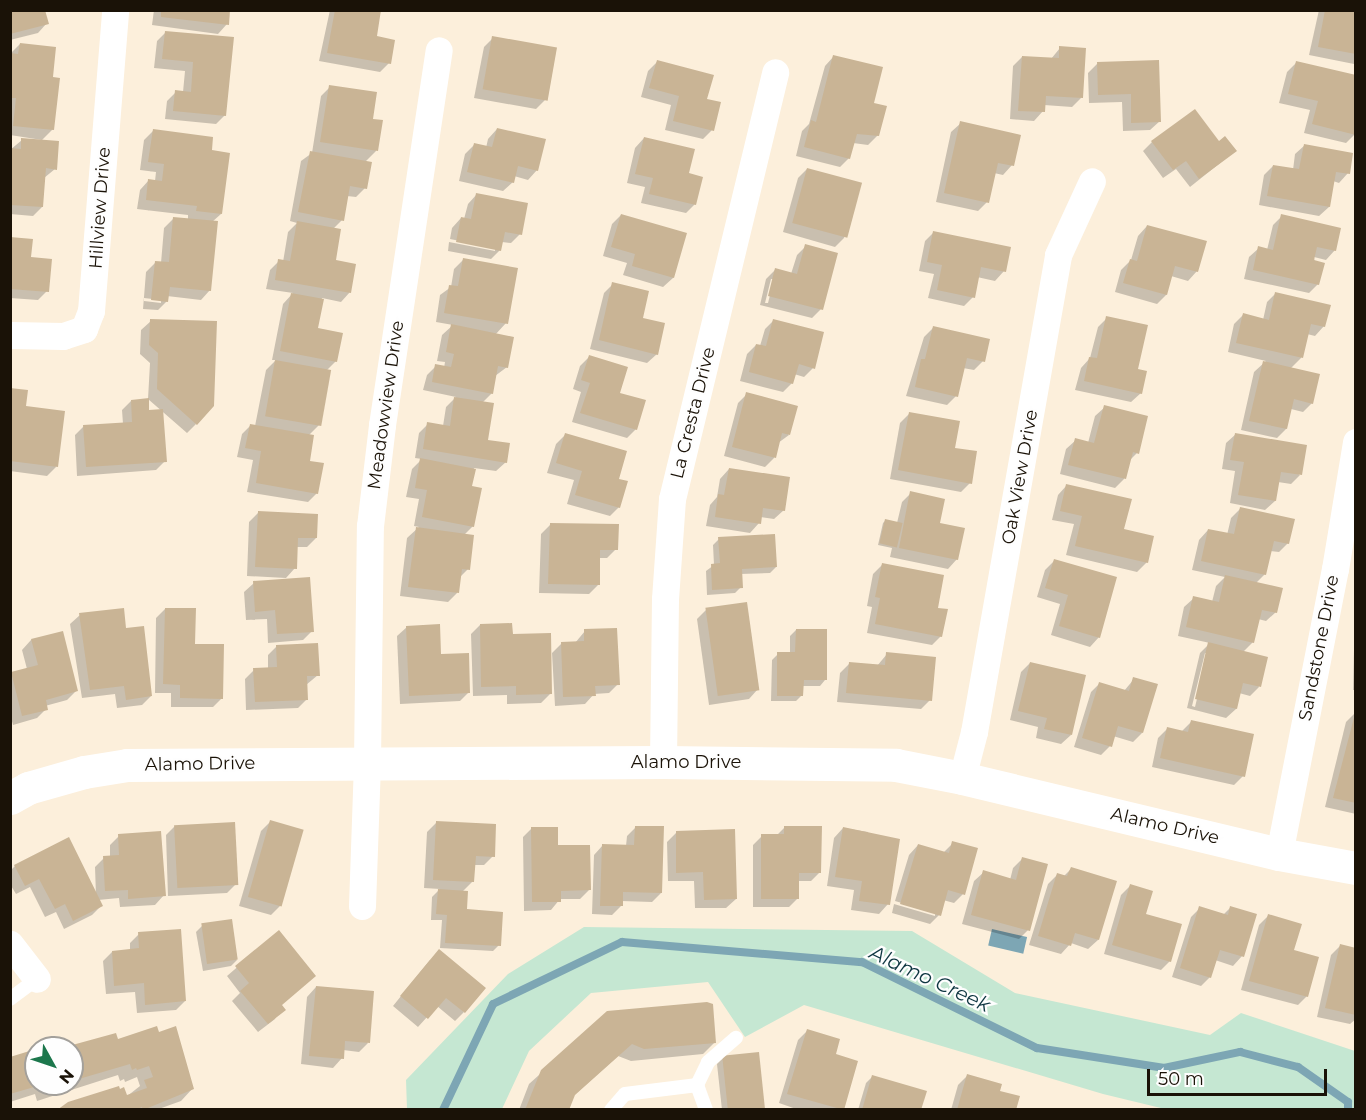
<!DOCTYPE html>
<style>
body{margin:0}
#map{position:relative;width:1366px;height:1120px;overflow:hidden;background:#fcefdb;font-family:Montserrat,sans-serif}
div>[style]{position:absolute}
.green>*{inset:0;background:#c5e7d2}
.water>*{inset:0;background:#7da6b4;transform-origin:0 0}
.shadow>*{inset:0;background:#0003}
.stream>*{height:8px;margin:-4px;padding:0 4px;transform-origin:4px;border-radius:4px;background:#7da6b4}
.building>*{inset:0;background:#c9b495;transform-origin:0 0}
.service>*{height:14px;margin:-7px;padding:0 7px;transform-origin:7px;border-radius:7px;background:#fff}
.minor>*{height:27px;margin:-13.5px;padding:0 13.5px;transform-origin:13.5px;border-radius:13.5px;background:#fff}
.secondary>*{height:33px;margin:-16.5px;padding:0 16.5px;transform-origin:16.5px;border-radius:16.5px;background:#fff}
span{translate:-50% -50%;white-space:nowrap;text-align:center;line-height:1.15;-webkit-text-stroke:4.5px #fefefe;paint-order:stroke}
.street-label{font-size:18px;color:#1a1207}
.water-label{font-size:20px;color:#0e3641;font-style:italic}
.frame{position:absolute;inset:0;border:12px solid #1a1207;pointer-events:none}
.north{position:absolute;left:24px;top:1036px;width:60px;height:60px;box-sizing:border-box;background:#fefefe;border:2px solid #a3a09b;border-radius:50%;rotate:130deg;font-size:16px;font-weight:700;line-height:24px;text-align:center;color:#1a1207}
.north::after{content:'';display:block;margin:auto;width:21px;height:27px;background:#1c774c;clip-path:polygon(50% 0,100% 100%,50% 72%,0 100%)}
.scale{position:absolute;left:1147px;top:1069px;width:180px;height:27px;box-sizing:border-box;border:3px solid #1a1207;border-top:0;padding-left:8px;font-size:18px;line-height:21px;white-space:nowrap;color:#1a1207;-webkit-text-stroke:4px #fefefe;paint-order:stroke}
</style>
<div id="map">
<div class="green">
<div style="clip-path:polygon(584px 927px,912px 931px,1015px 993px,1210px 1035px,1241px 1013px,1355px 1051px,1355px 1109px,1165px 1109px,1103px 1094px,804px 1005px,745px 1037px,708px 982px,591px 993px,529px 1051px,502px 1109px,407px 1109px,406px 1080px,508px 974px)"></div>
</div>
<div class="water">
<div style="left:992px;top:929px;width:36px;height:17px;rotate:13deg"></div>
</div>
<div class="shadow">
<div style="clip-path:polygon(10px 10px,47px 23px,38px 33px,10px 40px)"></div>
<div style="clip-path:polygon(154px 10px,229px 10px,227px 24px,218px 34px,152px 25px)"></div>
<div style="clip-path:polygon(330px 10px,373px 10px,375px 37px,389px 63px,380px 72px,319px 61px)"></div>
<div style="clip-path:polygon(1319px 10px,1356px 10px,1354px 64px,1309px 55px)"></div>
<div style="clip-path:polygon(166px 32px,233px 38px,225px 115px,216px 124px,165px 119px,167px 101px,176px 92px,183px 92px,185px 71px,154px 68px,157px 41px)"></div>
<div style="clip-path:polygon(493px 38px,545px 100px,536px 109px,474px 98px,484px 47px)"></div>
<div style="clip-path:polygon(20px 44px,51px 79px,53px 129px,42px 140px,10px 135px,10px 54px)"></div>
<div style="clip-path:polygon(1060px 48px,1081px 98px,1072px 107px,1044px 105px,1043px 111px,1034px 121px,1010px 119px,1013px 66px,1022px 57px,1051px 59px)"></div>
<div style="clip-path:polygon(834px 56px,872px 104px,878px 135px,868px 145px,853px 143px,849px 158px,840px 167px,796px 156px,802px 131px,809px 124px,825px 66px)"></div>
<div style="clip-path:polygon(657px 62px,705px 100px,712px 130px,703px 139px,665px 130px,671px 105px,641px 97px,648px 71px)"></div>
<div style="clip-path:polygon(1158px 62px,1160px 121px,1150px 130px,1123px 131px,1122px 102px,1089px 103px,1088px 73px,1097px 64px)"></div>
<div style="clip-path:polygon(1296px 63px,1355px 134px,1346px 143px,1304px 133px,1310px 110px,1279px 103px,1287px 72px)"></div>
<div style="clip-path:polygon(330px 87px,371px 120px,376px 151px,365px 162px,365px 188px,356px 197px,347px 196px,342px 220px,333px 229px,334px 261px,350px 292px,341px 302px,322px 298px,316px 329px,336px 361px,326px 371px,319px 425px,309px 435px,308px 462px,317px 493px,308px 502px,247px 492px,253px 460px,237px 457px,242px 434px,251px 425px,255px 426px,266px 370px,276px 360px,272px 360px,283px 304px,293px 293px,266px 289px,270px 270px,279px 261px,283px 262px,288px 232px,297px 223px,290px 221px,301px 161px,312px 153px,321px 96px)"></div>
<div style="clip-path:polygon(961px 123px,1012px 165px,1003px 175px,994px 173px,987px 202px,978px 211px,936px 202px,951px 132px)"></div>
<div style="clip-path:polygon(497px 129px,537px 170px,528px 180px,514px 176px,513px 182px,503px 191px,459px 181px,465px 154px,474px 145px,486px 148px,488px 139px)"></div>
<div style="clip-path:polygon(evenodd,153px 131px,210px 152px,221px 214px,212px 222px,210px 290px,201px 300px,167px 296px,167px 301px,158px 310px,143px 309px,146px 272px,155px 263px,161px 263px,164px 228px,173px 219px,188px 220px,188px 215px,137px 209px,140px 190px,149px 180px,155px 181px,156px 172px,140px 170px,144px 140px,153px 131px,144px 298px,161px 300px,161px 303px,144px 301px,144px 298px)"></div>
<div style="clip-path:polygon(644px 138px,687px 174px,695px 204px,686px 213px,641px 203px,645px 187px,627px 183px,635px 148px)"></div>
<div style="clip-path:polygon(22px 140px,55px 169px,44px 178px,42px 207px,33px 216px,10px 214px,10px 150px)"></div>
<div style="clip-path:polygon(1152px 142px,1218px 143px,1235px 151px,1190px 187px,1176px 169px,1163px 178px,1143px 151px)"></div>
<div style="clip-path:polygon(1305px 145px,1348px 173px,1339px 183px,1333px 181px,1329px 207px,1319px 216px,1259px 205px,1264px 175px,1273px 166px,1293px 170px,1295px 154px)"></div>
<div style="clip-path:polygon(807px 169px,860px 184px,844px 238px,835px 247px,783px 232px,798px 178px)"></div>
<div style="clip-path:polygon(477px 194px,520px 234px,511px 243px,502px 242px,500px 250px,491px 259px,448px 251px,449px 242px,495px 251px,495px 248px,450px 239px,452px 228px,461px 218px,464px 219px,468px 204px)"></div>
<div style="clip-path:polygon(621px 215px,685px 234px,673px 278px,663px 287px,623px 275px,627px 263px,603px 256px,612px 224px)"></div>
<div style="clip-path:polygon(1282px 216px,1335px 250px,1326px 260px,1314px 257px,1318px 284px,1309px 293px,1244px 279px,1249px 257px,1259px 248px,1267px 250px,1273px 225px)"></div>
<div style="clip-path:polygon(1147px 226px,1197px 271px,1188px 281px,1171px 276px,1166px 295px,1157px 304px,1115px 292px,1121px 270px,1131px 260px,1138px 236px)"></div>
<div style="clip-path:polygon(934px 232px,1004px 271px,995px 281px,977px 277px,973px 297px,964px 306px,928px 298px,934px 274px,919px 271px,925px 241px)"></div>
<div style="clip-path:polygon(10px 238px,30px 259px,47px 291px,38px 300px,10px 298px)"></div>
<div style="clip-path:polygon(evenodd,806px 246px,821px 309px,812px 318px,760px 305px,766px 279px,775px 270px,791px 274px,797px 255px,806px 246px,771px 279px,774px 279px,768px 303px,765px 303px,771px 279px)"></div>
<div style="clip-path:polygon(463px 260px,506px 323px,495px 335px,507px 367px,495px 376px,492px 393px,482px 403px,486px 441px,506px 462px,496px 471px,474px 468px,470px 487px,473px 526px,464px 535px,468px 569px,459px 578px,457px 593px,448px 602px,400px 596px,407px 538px,419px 527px,414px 526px,419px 499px,406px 497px,412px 469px,422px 459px,415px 458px,419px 433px,428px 424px,443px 426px,446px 407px,456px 397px,423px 390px,427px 375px,436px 366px,444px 368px,445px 362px,437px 361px,442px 335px,453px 325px,436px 322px,440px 295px,451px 287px,454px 269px)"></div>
<div style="clip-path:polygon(613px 284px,641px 319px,657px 354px,647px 363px,590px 349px,604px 293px)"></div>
<div style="clip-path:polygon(1276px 293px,1324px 326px,1315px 336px,1307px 334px,1301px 358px,1290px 369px,1312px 403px,1303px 412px,1291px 409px,1286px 429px,1277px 438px,1241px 430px,1254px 372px,1266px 361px,1228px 352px,1234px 324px,1243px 315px,1263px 320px,1267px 302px)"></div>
<div style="clip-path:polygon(1107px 318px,1136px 370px,1141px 393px,1131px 402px,1075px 390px,1081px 368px,1090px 358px,1098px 327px)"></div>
<div style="clip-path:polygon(774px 320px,813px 368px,804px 377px,794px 374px,792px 383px,783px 392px,740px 381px,747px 354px,756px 345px,760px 346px,765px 329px)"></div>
<div style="clip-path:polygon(151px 321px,196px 424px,187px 433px,148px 399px,150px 363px,140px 354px,141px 330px)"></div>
<div style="clip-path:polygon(933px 328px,983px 361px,974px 370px,963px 368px,956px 396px,947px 405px,906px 396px,924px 337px)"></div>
<div style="clip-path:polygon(589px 357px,636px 429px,627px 438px,572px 422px,581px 392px,573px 389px,580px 366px)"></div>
<div style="clip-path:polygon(10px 389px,24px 407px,56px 467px,47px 476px,10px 471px)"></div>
<div style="clip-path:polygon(747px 394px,789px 435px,778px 443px,774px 458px,765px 467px,724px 456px,738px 403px)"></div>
<div style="clip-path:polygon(131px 401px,148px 412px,165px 461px,156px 470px,77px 476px,75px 435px,84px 426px,123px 424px,122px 410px)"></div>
<div style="clip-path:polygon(1105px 407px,1137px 453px,1129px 461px,1124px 479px,1115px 488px,1060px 474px,1066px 449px,1076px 440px,1088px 443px,1095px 416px)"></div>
<div style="clip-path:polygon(909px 414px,953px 449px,970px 483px,961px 492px,890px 479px,900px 423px)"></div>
<div style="clip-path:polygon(1236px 434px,1300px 475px,1291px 484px,1278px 482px,1275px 501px,1265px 510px,1230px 503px,1235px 471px,1222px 469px,1226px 443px)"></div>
<div style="clip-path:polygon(565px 435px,617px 480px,619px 507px,610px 516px,567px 504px,574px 480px,547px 473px,556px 444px)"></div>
<div style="clip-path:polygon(729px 469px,784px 510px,774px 519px,760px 517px,759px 523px,750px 533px,706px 526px,710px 505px,717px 497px,720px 479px)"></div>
<div style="clip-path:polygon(1067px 485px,1122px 530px,1147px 562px,1137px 572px,1066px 555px,1074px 524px,1052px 520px,1058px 495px)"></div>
<div style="clip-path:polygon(911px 493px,938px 524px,957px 559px,948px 569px,890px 557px,892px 548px,878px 545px,883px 523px,885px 521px,897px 523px,902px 502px)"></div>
<div style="clip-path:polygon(evenodd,1240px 509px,1288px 543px,1279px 552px,1270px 551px,1265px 574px,1255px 584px,1276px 612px,1266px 621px,1258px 619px,1253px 642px,1243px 652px,1259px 687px,1250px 696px,1239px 693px,1236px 709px,1226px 718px,1187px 708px,1200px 653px,1210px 643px,1178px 636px,1184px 607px,1194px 598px,1212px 602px,1216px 586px,1225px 577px,1192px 570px,1199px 540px,1208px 530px,1227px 535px,1231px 518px,1240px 509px,1205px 653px,1208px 653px,1195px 707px,1192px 706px,1205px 653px)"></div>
<div style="clip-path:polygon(258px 513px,316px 538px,307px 547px,296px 547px,295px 568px,286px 578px,247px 576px,249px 522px)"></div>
<div style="clip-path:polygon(550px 525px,616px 549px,607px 558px,599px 558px,598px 585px,589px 594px,539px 593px,541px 534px)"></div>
<div style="clip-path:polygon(719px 539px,776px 567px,770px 573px,740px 574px,741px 587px,735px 593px,707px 595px,706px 571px,714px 565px,713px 545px)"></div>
<div style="clip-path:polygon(1054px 561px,1099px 637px,1090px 647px,1051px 635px,1060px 604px,1037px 597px,1045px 570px)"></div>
<div style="clip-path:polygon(882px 565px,936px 609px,941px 636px,932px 645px,867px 633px,872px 607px,867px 606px,873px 574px)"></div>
<div style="clip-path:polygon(254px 583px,312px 631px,303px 640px,268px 643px,267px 619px,246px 620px,244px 592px)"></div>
<div style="clip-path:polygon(165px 609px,193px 646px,222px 698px,213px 707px,171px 707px,171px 693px,155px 693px,156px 618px)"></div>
<div style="clip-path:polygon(706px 610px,758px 689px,749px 699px,709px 705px,697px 619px)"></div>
<div style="clip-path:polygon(80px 615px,125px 629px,151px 696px,142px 705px,117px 708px,115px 694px,82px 698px,70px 624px)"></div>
<div style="clip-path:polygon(480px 625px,511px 635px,550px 694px,541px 703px,507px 704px,507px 695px,473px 696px,471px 634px)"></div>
<div style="clip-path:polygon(407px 627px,440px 656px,469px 692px,460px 701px,400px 704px,397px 636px)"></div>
<div style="clip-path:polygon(796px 630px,825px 680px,820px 686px,802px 686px,802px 695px,796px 701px,771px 701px,772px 660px,778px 654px,790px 654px,790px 636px)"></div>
<div style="clip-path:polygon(585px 631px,618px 684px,609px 693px,594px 694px,585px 704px,555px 706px,552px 653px,562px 643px,575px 643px)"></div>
<div style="clip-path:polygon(61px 633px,76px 691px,67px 700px,45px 706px,46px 709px,37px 718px,13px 725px,10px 714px,10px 674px,27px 669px,22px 650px,31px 640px)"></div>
<div style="clip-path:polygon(277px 646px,318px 675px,306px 685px,307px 699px,298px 708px,246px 710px,245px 679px,254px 670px,268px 669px,268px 655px)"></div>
<div style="clip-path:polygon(1356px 648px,1356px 690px,1353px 690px,1354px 649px)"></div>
<div style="clip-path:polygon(887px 654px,930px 700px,921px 709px,837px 702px,840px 673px,849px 664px,877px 666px)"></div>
<div style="clip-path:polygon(1030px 663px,1071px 735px,1061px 744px,1036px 738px,1038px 727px,1010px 720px,1021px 672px)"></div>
<div style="clip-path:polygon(1134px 679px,1142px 733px,1133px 742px,1113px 736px,1110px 746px,1101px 755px,1074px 747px,1091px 692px,1100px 683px,1124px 691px)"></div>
<div style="clip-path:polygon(1355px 713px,1356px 713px,1356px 814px,1325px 807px,1346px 722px)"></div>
<div style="clip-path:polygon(1191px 722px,1243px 776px,1234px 785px,1152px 767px,1158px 738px,1167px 729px,1182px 731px)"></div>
<div style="clip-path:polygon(270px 822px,280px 906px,271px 915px,239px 906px,261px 831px)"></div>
<div style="clip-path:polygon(437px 822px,493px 856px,484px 865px,474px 865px,473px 881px,462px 892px,465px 911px,499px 945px,493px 951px,440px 948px,442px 920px,431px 920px,432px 897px,440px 889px,424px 888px,427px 832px)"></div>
<div style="clip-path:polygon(175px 826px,236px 884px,227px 893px,168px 896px,166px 835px)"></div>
<div style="clip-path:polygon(636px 827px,661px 893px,652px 902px,621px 901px,621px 906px,612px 915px,592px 914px,594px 855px,603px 845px,626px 846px,627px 836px)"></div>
<div style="clip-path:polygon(785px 827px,820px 872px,811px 881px,798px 881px,798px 898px,789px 907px,753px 907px,753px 845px,762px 836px,776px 836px)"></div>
<div style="clip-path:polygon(532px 828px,556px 847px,589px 890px,580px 899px,560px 899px,551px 910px,524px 911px,523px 837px)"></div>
<div style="clip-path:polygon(843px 828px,868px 832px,888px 904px,879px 914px,851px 910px,854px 890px,827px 886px,834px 838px)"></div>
<div style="clip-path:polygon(676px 833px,736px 899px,726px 908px,695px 908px,694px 881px,668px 881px,667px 842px)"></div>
<div style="clip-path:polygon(119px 836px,164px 895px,155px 905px,120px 907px,119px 898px,98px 900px,101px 906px,92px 915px,64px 929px,56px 912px,45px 917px,30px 887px,16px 894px,10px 884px,10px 871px,15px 866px,96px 896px,95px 867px,104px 858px,110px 857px,110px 845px)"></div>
<div style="clip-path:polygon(953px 843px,963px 894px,954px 903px,943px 900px,939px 915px,930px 924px,892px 913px,894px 904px,935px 916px,935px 913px,895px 901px,909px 855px,918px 845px,943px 853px)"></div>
<div style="clip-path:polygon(1022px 859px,1028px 930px,1019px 939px,962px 924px,974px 881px,984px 872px,1010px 880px,1013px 868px)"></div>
<div style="clip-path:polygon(1071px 869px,1098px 940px,1088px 949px,1071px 943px,1061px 954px,1029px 945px,1048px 884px,1057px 875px,1063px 877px)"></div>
<div style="clip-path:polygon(1130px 886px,1170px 961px,1161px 970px,1104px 954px,1121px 895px)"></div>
<div style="clip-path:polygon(1231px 907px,1242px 956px,1233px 966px,1215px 960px,1210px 977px,1201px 986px,1172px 977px,1191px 917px,1200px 908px,1223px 915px)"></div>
<div style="clip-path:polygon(1268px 916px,1293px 951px,1307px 996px,1298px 1005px,1241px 990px,1259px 925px)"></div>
<div style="clip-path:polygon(202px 926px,237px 960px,231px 966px,203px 971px,196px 932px)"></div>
<div style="clip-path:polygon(278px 932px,281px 1005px,275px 1019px,258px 1032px,232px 1001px,240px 993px,227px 976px)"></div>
<div style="clip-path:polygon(139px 934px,185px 1001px,176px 1010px,137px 1013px,135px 992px,106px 994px,103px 961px,112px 952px,130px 951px,130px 943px)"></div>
<div style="clip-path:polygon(1340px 946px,1356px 949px,1356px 1019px,1350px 1024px,1317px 1017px,1331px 955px)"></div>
<div style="clip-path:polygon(430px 960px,464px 1012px,455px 1021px,437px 1006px,418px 1027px,393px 1006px)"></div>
<div style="clip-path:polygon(316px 987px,368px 1043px,359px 1052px,343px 1050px,342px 1058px,333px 1068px,301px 1064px,307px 997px)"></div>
<div style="clip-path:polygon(608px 1013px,715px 1042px,703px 1054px,631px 1061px,618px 1056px,573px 1096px,567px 1110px,519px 1110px,529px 1084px)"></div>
<div style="clip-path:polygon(807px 1031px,834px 1055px,857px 1062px,842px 1110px,799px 1110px,779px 1103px,798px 1040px)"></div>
<div style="clip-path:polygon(101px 1038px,117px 1041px,193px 1088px,181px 1101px,156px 1110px,56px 1110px,118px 1088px,126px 1097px,140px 1086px,137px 1077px,125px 1082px,124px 1079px,120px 1081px,118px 1075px,37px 1101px,35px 1094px,10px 1102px,10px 1059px,36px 1051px,36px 1084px,72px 1084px,72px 1048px,68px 1048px)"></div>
<div style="clip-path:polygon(723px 1058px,764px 1110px,722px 1110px,717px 1064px)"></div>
<div style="clip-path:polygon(967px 1076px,998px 1092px,1015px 1110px,951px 1110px,958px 1085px)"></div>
<div style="clip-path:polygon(872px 1077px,920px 1110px,858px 1110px,866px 1083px)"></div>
</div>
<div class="stream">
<div style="left:443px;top:1110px;width:117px;rotate:-64.7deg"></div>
<div style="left:493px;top:1004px;width:143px;rotate:-25.7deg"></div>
<div style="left:622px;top:942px;width:241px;rotate:4.8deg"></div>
<div style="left:862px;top:962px;width:195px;rotate:26.2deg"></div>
<div style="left:1037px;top:1048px;width:129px;rotate:8.9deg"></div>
<div style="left:1164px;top:1068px;width:78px;rotate:-11.9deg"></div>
<div style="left:1240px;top:1052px;width:60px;rotate:14.5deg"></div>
<div style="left:1298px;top:1067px;width:61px;rotate:35deg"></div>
<div style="left:1348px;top:1102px;width:8px;rotate:90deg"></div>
</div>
<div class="building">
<div style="clip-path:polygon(10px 10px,45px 10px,49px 24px,10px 34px)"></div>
<div style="clip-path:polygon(161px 10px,230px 10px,229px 25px,161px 17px)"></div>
<div style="clip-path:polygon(335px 10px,381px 10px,377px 36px,395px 40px,391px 64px,327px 53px)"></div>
<div style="clip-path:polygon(1325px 10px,1356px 10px,1356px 54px,1318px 47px)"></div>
<div style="clip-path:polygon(165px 31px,234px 37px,226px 116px,173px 111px,175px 90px,191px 92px,193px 62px,162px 59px)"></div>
<div style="left:492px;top:36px;width:66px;height:54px;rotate:10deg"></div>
<div style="clip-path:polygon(20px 43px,56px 47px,53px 77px,60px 78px,54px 130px,13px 126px,16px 98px,10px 98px,10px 53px,18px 54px)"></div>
<div style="clip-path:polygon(1059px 46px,1086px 48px,1083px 98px,1046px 96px,1045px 112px,1018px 111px,1022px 56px,1059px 58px)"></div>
<div style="clip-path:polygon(833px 55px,883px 67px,874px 103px,887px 106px,879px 136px,857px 134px,850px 159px,804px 147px,811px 120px,816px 122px)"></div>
<div style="clip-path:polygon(657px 60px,714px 75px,707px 99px,721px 102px,714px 131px,673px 121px,679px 96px,649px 88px)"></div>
<div style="clip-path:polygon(1159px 60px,1161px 122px,1131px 123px,1131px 94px,1098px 95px,1097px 62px)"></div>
<div style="clip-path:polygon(1296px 61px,1356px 75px,1356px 135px,1312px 124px,1318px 101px,1288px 94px)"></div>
<div style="clip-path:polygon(329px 85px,377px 92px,373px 119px,383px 120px,378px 151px,320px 142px)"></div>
<div style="clip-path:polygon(1195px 109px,1219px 141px,1225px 136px,1237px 151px,1199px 179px,1186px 161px,1173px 170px,1151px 141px)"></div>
<div style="clip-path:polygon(960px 121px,1021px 135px,1014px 166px,998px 163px,989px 203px,944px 193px)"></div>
<div style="clip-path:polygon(497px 128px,546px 139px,538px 171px,518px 166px,514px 183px,467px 172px,474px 143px,492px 147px)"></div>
<div style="clip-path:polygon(153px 129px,213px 137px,212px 150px,230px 153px,222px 214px,196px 211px,197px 206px,146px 200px,148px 179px,162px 181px,164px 164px,148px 162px)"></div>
<div style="clip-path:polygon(644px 137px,695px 149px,689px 173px,703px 177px,696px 205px,649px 194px,653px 178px,635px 174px)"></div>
<div style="clip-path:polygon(21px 138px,59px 141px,57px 170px,46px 168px,43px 207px,10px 205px,10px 148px,21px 149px)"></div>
<div style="clip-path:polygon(1304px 144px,1353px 153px,1350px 174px,1336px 172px,1330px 207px,1267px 196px,1273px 165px,1299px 169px)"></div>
<div style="clip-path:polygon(310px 151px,372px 162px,367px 189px,350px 186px,344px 221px,298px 212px)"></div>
<div style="left:807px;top:168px;width:57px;height:57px;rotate:15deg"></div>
<div style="clip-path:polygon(476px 193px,528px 203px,522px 235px,505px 232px,501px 251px,456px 242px,461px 217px,471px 219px)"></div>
<div style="clip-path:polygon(621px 214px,687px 233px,674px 278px,632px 266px,635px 254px,611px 247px)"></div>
<div style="clip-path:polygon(1281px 214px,1341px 228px,1336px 251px,1317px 247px,1314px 260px,1325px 263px,1319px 285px,1253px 270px,1258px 246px,1273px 250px)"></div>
<div style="clip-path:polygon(173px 217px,218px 221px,211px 291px,170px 287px,168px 302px,151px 300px,155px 261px,169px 262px)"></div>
<div style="clip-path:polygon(297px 221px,341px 229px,336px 260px,356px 264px,351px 293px,275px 280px,278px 259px,290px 261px)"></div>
<div style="clip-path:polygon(1147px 225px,1207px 241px,1198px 272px,1175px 266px,1167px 295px,1123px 283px,1130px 259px,1137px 261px)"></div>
<div style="clip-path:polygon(933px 231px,1011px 247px,1006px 272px,981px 267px,975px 298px,937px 290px,942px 265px,927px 262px)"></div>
<div style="clip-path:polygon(10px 237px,33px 239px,31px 257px,52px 259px,49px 292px,10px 289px)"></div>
<div style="clip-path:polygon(805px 244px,838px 253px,823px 310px,768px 296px,775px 268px,797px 274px)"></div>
<div style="clip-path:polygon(463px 258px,518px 268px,508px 324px,444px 313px,449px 285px,458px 286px)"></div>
<div style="clip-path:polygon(612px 282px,649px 291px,643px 318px,665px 323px,658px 355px,599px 340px)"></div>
<div style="clip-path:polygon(1275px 292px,1331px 305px,1325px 327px,1311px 324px,1303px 358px,1236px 343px,1243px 313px,1269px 320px)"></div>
<div style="clip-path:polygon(291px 293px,324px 299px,318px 328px,343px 333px,337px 362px,280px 351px)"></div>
<div style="clip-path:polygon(1106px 316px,1148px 325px,1138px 369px,1147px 371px,1142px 394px,1084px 381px,1089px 357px,1097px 358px)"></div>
<div style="clip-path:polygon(150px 319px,217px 321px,214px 406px,197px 425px,157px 389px,158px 353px,149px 345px)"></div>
<div style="clip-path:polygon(773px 319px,824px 332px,815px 369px,799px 364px,793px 384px,749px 372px,756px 344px,766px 346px)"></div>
<div style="clip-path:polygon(451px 324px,514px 337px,508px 368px,498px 366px,493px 394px,432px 382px,435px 364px,451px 367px,454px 354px,446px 352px)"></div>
<div style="clip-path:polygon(933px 326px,990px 339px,985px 362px,967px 358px,958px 397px,915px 387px,921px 359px,925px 359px)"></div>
<div style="clip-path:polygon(589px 355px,628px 367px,620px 393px,646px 400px,637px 430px,580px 413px,590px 383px,581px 380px)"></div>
<div style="left:275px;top:360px;width:57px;height:57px;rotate:10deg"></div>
<div style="clip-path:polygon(1263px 361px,1320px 374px,1313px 404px,1294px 399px,1287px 429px,1249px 421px)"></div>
<div style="clip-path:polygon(10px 388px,28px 390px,26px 406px,65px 411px,58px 467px,10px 461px)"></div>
<div style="clip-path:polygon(746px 392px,798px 406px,790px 435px,782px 433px,776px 458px,732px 447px)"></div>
<div style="clip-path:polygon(454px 397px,494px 403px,488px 440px,510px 443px,507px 463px,423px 449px,427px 422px,450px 426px)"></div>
<div style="clip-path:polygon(149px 398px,149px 410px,163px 409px,167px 462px,86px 467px,83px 425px,132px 422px,131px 400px)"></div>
<div style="clip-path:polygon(1104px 405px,1148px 416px,1139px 454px,1133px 452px,1126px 479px,1068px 465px,1075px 438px,1094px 443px)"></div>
<div style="clip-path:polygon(909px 412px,960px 421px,955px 448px,977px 451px,972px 484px,898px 470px)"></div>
<div style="clip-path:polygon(250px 424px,314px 435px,310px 461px,324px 463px,318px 494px,256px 483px,261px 451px,245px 448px)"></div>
<div style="clip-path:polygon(565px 433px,627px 451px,619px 479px,628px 481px,620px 508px,575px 495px,582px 471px,556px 463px)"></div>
<div style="clip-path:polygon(1235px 433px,1307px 445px,1302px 475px,1281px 472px,1276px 501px,1238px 495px,1244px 462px,1230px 460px)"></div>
<div style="clip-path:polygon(420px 458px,476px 469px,472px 486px,482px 488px,474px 527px,422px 517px,427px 490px,415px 488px)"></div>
<div style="clip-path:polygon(729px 468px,790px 477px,785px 511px,763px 508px,761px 524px,715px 517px,718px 494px,724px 495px)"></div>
<div style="clip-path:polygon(1066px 484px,1132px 499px,1124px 529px,1154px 536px,1148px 563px,1075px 546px,1082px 516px,1060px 511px)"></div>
<div style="clip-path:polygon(910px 491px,945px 499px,940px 523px,965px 528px,958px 560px,899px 548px)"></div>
<div style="clip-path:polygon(1240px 507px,1295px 519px,1289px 544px,1274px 541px,1266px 575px,1201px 561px,1208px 529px,1234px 534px)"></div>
<div style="clip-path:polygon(258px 511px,318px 514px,317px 538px,298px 538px,297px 569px,255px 567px)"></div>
<div style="left:885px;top:519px;width:18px;height:25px;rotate:13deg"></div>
<div style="clip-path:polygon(550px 523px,619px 524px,618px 550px,600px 550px,600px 585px,548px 584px)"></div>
<div style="clip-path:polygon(416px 527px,474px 535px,470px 570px,462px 569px,459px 593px,408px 587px)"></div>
<div style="clip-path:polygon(775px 534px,777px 567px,742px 569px,743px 588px,712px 590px,711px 564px,720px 563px,718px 537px)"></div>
<div style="clip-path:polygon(1054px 559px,1117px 577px,1100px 638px,1059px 626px,1068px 595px,1045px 588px)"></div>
<div style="clip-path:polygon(882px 563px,944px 575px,938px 608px,948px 609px,942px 637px,875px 624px,880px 598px,875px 597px)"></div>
<div style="clip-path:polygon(1225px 575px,1283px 588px,1277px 613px,1262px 610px,1254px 643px,1186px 627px,1193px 596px,1219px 602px)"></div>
<div style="clip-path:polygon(310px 577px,314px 632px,277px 634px,275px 610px,255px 612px,253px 581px)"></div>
<div style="left:747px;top:602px;width:89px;height:42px;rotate:82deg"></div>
<div style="clip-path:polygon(124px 608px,126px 628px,144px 626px,152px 696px,126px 700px,124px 686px,90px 690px,79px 613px)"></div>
<div style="clip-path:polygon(165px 608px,196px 608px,195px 644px,224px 644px,223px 699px,180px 698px,180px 685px,163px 684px)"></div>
<div style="clip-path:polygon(512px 623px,513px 634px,551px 633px,552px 694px,516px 695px,516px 686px,481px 687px,480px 624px)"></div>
<div style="clip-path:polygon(440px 624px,441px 654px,469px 653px,470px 693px,409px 696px,406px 626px)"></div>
<div style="clip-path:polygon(617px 628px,620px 685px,595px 686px,596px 696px,563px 697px,561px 642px,584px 641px,584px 629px)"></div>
<div style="clip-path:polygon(796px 629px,827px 629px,827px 680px,804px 680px,803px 696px,777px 696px,777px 652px,795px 652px)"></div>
<div style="clip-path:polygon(63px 631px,78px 691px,46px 700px,48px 710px,22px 716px,11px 672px,38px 665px,31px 639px)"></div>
<div style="clip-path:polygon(1208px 642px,1268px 657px,1261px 687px,1243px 683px,1237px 709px,1195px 699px)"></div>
<div style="clip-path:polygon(318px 643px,320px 676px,307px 676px,308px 700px,255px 702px,253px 668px,277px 667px,276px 645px)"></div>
<div style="clip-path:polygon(886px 652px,936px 657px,932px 701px,846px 693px,849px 662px,885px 665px)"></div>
<div style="clip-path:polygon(1030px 662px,1086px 675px,1072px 735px,1044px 729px,1047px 718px,1018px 711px)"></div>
<div style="clip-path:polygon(1133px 677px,1158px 684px,1143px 733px,1118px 726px,1112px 747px,1082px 738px,1099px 682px,1129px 691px)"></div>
<div style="clip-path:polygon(1356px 710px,1356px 803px,1333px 798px)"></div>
<div style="clip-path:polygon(1191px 720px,1254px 734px,1245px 777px,1160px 758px,1167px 727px,1188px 732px)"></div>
<div style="left:270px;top:820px;width:35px;height:80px;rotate:16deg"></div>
<div style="clip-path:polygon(436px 821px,496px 824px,495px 857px,476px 856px,474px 882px,433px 880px)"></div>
<div style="left:235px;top:822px;width:63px;height:61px;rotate:87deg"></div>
<div style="clip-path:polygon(635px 826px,664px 826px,662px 893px,623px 892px,623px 906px,600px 906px,602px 844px,634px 845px)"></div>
<div style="clip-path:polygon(784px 826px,822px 826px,821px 873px,799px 873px,799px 899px,761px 899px,761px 834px,784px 834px)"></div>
<div style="clip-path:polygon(531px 827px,558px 827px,558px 845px,590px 845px,591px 890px,561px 891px,561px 902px,532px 902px)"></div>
<div style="clip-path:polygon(843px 827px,900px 839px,890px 905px,859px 901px,862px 881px,835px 877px)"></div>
<div style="clip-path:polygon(735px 829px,737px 899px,704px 900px,703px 872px,676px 873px,676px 831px)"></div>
<div style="clip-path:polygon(161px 831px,166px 896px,128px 899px,128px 890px,105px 891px,103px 856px,119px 855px,118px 834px)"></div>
<div style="clip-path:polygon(69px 837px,103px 906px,73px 921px,65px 904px,55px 909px,39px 879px,25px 886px,14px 865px)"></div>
<div style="clip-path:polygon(952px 841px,978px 848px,965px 895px,948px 890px,941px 916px,900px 904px,918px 844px,949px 853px)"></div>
<div style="clip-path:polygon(1022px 857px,1048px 864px,1030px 931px,971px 915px,983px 870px,1016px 880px)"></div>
<div style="clip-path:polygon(1071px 867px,1117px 881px,1099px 940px,1075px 933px,1071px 946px,1038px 936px,1057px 873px,1067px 876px)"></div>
<div style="clip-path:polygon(1130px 884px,1153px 891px,1146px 914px,1182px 924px,1171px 962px,1112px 945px)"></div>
<div style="clip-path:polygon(438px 889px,468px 891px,467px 909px,503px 912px,501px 946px,445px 943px,447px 915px,436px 914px)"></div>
<div style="clip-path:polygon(1199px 906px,1228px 915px,1230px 906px,1257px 914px,1244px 957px,1220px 950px,1211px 978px,1180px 968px)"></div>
<div style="clip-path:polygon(1268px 914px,1302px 924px,1294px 950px,1319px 957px,1308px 997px,1249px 981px)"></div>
<div style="left:232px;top:919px;width:41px;height:31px;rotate:82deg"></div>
<div style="clip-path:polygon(181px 929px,186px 1001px,145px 1005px,144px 983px,114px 986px,112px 951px,139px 948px,138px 932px)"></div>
<div style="clip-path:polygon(279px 930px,316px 976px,282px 1005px,286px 1010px,268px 1024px,240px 991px,249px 983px,235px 966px)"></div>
<div style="clip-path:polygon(1340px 944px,1356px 948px,1356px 1015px,1325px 1008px)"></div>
<div style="clip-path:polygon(439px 949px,486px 988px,465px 1013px,446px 998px,428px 1019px,400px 996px)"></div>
<div style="clip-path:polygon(316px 986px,374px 991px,370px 1043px,345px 1041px,344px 1059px,309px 1056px)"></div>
<div style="clip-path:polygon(707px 1002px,713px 1004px,716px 1043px,644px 1049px,632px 1044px,575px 1095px,569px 1110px,525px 1110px,541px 1070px,607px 1011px)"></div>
<div style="clip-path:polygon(157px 1026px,159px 1032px,176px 1026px,194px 1089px,143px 1110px,142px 1107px,134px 1110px,57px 1110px,68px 1102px,119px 1086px,120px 1089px,124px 1087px,127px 1095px,147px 1088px,144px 1080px,153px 1077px,149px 1066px,137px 1070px,136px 1068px,132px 1070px,130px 1064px,72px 1081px,72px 1048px,65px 1047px,116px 1033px,118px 1039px)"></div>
<div style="clip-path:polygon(807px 1029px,840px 1039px,836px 1054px,858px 1061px,844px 1110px,787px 1094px)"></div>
<div style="clip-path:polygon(36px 1049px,36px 1084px,41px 1085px,10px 1094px,10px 1057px)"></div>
<div style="left:759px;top:1052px;width:58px;height:37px;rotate:84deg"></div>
<div style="clip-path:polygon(967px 1074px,1002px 1084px,1000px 1091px,1020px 1096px,1016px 1110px,957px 1110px)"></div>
<div style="clip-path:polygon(872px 1075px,927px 1091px,921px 1110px,862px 1110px)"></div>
<div style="clip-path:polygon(47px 1084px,66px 1084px,66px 1085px,49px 1090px)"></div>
</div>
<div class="service">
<div style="left:10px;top:999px;width:34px;rotate:-37deg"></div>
<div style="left:697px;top:1085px;width:25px;rotate:-64deg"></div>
<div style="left:708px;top:1062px;width:37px;rotate:-41deg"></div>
<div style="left:611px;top:1110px;width:21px;rotate:-49deg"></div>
<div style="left:625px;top:1094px;width:73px;rotate:-7.1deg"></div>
<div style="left:697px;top:1085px;width:27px;rotate:70deg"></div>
</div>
<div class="minor">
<div style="left:10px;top:335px;width:53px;rotate:1.1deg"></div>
<div style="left:63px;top:336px;width:22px;rotate:-18deg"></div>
<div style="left:84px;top:329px;width:19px;rotate:-69deg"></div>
<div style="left:91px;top:311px;width:302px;rotate:-85.4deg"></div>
<div style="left:663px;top:762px;width:163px;rotate:-89.3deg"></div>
<div style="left:665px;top:599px;width:100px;rotate:-86deg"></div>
<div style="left:672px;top:499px;width:439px;rotate:-76.4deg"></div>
<div style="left:962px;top:778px;width:48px;rotate:-75.4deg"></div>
<div style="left:974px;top:732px;width:484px;rotate:-80deg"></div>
<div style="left:1058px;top:255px;width:81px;rotate:-65.3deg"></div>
<div style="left:1279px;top:854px;width:290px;rotate:-78.9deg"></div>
<div style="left:1335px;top:569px;width:129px;rotate:-80.6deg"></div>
<div style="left:362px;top:906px;width:143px;rotate:-88deg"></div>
<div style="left:367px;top:763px;width:237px;rotate:-89.3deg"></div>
<div style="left:370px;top:526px;width:102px;rotate:-83.2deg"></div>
<div style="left:382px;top:425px;width:379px;rotate:-81.4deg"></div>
<div style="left:10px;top:944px;width:44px;rotate:52.4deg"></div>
</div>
<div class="secondary">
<div style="left:10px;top:798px;width:21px;rotate:-29deg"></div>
<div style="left:28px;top:788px;width:58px;rotate:-15.9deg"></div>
<div style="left:84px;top:772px;width:44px;rotate:-9.2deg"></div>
<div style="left:127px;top:765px;width:536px;rotate:-0.32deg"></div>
<div style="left:663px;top:762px;width:233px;rotate:0.7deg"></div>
<div style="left:896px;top:765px;width:67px;rotate:11.1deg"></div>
<div style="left:962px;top:778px;width:326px;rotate:13.5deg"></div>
<div style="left:1279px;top:854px;width:78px;rotate:10.3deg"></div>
</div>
<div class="street-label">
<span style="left:100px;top:208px;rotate:-86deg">Hillview Drive</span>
<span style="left:386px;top:405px;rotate:-82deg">Meadowview Drive</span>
<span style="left:693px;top:413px;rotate:-76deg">La Cresta Drive</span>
<span style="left:1020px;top:477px;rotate:-80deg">Oak View Drive</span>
<span style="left:1319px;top:648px;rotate:-79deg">Sandstone Drive</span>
<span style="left:686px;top:762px">Alamo Drive</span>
<span style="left:200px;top:764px;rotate:-1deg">Alamo Drive</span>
<span style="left:1165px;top:826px;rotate:13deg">Alamo Drive</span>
</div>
<div class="water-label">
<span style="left:930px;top:979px;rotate:25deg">Alamo Creek</span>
</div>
<div class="frame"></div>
<div class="north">N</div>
<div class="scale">50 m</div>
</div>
